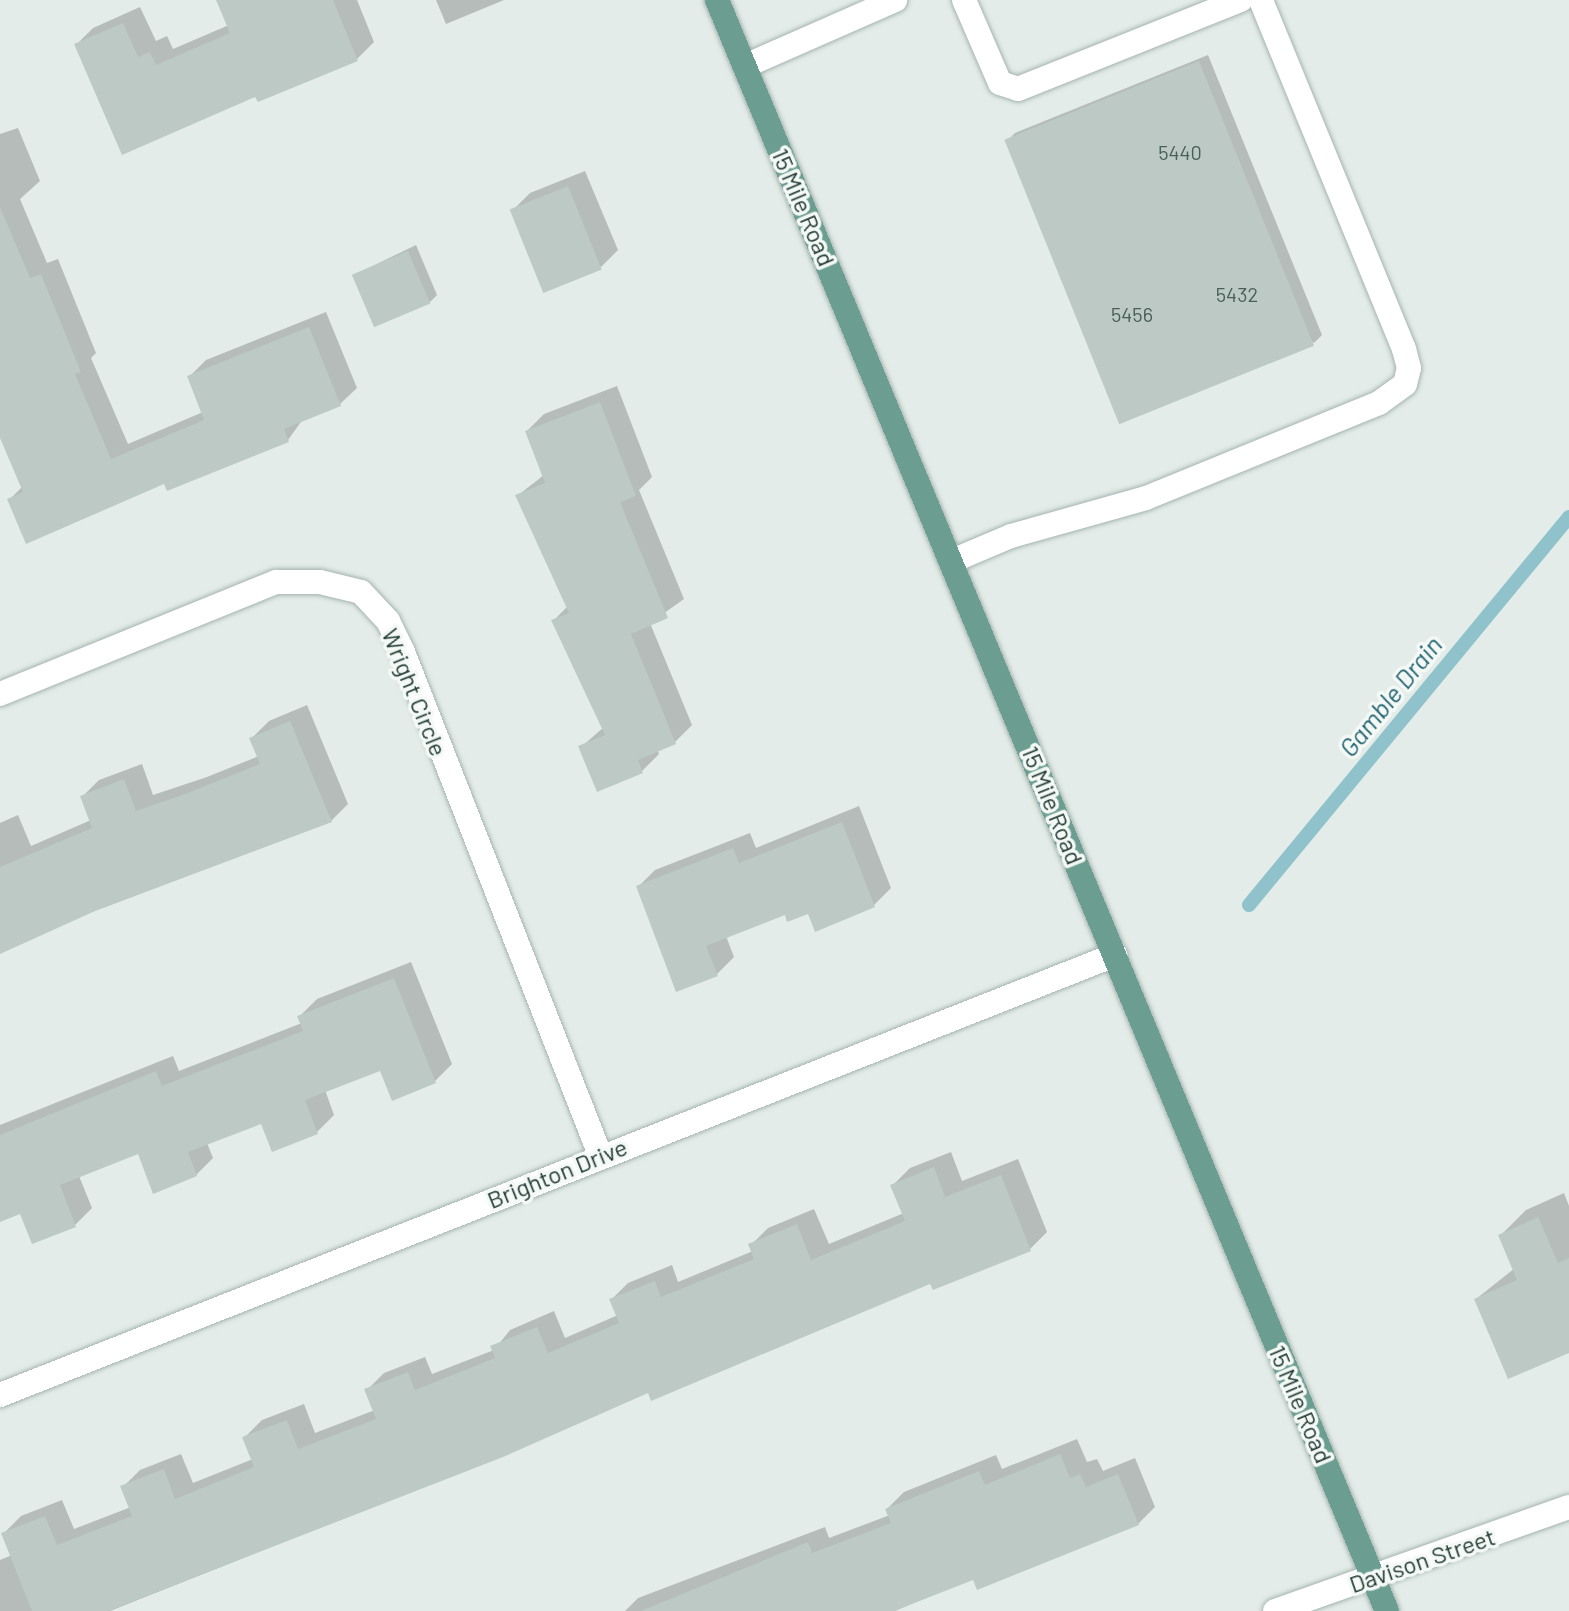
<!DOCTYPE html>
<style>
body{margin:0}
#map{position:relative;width:1569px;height:1611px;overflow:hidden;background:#e3ece8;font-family:Barlow,sans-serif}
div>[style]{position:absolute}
.shadow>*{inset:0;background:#0003}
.stream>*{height:14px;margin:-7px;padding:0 7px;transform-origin:7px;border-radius:7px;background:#90c2cc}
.building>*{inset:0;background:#bcc9c4;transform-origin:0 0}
.roads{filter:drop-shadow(0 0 2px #a6b4af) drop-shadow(0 0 2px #a6b4af)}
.minor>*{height:24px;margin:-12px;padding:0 12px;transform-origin:12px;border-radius:12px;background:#fff}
.major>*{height:24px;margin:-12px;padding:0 12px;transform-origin:12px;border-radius:12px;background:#6c9d91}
span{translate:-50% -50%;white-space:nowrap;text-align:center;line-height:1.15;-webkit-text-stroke:7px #f4f9f6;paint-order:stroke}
.number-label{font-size:20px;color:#4a5f5a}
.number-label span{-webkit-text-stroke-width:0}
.street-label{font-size:24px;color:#243c36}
.water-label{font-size:26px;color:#246572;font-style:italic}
</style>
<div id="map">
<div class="shadow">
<div style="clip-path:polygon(218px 0,357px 0,374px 42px,357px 59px,256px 94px,76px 45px,93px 28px,140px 7px,156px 41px,167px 36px,173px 49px,229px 25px)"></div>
<div style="clip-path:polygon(436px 0,504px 0,446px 24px)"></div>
<div style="clip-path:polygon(1208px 55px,1322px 335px,1314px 343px,1007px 141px,1015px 133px)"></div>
<div style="clip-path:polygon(18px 128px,40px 181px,20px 199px,47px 263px,58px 259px,96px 353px,91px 358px,128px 444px,203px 412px,189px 377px,206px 360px,326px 312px,357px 388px,340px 404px,303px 419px,288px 440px,165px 482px,10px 499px,23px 486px,0 433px,0 134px)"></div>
<div style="clip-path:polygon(585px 171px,618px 250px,601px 267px,513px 210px,530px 193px)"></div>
<div style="clip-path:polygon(416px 245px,437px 295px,429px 303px,354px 275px)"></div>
<div style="clip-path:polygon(617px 386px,652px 477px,639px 490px,684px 599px,650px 623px,692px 725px,675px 742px,657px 749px,659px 754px,642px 771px,598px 790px,581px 747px,604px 727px,553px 621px,568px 606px,517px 496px,544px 475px,527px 431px,544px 414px)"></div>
<div style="clip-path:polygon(307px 705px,348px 804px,331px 821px,0 947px,0 823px,18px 815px,31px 846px,91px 820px,82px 797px,99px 780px,142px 764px,153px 795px,207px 777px,259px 756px,252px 738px,269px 721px)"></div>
<div style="clip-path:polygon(859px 806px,891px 888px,874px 905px,786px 913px,726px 936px,734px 957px,717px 974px,638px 887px,655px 870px,750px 833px,756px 848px)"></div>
<div style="clip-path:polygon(411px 962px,452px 1064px,435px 1081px,381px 1068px,325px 1090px,334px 1115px,317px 1132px,273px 1149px,262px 1122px,207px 1143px,213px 1158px,196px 1175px,139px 1152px,79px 1176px,92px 1208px,75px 1225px,33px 1241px,21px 1211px,0 1220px,0 1125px,173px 1056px,179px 1071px,302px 1023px,300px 1016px,317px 999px)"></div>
<div style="clip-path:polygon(951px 1152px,962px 1181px,1018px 1159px,1047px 1232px,1030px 1249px,931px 1281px,649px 1390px,502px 1455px,110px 1611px,0 1611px,0 1560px,12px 1555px,4px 1533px,21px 1516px,62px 1500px,74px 1529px,131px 1507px,123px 1487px,140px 1470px,181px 1454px,193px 1483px,253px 1459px,245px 1437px,262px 1420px,304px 1404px,315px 1433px,375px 1410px,367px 1390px,384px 1373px,425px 1357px,432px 1374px,494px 1350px,510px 1330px,554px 1311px,565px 1338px,618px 1315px,611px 1300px,628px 1283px,672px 1265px,678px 1282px,753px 1251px,751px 1245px,768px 1228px,814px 1209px,829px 1244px,904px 1213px,893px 1185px,910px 1168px)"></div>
<div style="clip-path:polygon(1564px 1193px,1569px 1206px,1569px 1350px,1476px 1299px,1515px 1268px,1501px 1235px,1526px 1210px)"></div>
<div style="clip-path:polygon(1077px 1439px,1087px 1462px,1097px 1459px,1103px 1471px,1135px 1458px,1155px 1507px,1138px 1524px,974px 1577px,895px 1611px,625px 1611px,638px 1598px,825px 1527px,829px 1538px,890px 1515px,887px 1509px,904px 1492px,996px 1455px,1002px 1469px)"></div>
</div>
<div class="stream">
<div style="left:1249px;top:905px;width:503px;rotate:-50.49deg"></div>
</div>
<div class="building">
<div style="clip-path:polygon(216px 0,333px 0,358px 61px,258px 102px,255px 97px,122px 155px,74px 44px,123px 23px,138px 57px,150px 52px,156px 65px,230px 33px)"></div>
<div style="left:1199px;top:61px;width:307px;height:210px;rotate:68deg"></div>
<div style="left:568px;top:186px;width:90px;height:63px;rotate:68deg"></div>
<div style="clip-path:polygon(0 207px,30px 278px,41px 274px,81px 372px,75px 374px,111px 459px,204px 420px,187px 376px,309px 327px,341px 406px,284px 429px,289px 442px,167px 491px,164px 484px,26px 544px,7px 499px,23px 492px,0 438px)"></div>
<div style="left:408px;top:251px;width:57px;height:61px;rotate:67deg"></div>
<div style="clip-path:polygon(600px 402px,636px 496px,620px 502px,668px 618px,631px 634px,676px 744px,638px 760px,643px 773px,597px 792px,578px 746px,605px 735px,551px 620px,569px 613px,515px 495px,545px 483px,525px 431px)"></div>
<div style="clip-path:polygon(290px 721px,332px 822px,95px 911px,0 954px,0 867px,92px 828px,80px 796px,124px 779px,136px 811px,188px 793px,260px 764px,249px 738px)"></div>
<div style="clip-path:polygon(842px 822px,875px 907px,815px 932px,808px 914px,787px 922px,785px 915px,706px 946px,718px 976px,676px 992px,636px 886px,733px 848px,739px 863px)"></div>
<div style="clip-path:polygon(394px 978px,436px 1083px,392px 1101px,380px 1071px,305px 1100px,318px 1134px,272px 1152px,261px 1124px,188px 1152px,197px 1176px,153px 1194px,138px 1154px,60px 1185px,76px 1227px,32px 1244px,20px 1214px,0 1222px,0 1135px,156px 1071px,162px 1086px,303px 1031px,297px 1016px)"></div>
<div style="clip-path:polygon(934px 1167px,945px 1197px,1001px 1175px,1031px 1251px,933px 1290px,930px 1284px,651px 1401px,648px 1393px,503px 1457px,108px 1611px,32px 1611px,1px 1533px,45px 1516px,57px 1545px,132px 1516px,120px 1486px,164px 1469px,175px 1499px,254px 1467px,242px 1437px,287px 1420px,298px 1449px,376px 1419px,364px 1389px,408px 1372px,415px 1390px,495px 1358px,490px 1346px,537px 1327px,548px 1353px,619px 1323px,609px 1299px,655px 1281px,661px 1297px,754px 1259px,748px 1244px,797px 1224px,811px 1260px,905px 1221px,890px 1185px)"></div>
<div style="clip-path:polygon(1538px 1217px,1558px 1263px,1569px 1258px,1569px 1353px,1508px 1379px,1474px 1299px,1517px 1280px,1498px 1235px)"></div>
<div style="clip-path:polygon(1060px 1454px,1070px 1478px,1080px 1474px,1086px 1487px,1118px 1474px,1139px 1525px,977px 1590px,973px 1580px,894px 1611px,641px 1611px,808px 1542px,812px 1553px,891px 1523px,885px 1509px,979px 1471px,985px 1485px)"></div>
</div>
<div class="roads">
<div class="minor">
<div style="left:964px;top:0;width:90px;rotate:66.6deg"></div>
<div style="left:1000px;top:83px;width:19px;rotate:18deg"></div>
<div style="left:1018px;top:89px;width:240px;rotate:-21.8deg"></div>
<div style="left:745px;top:66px;width:164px;rotate:-23.7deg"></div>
<div style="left:952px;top:561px;width:64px;rotate:-23deg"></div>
<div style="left:1011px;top:536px;width:140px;rotate:-15.7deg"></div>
<div style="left:1146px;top:498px;width:252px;rotate:-22.2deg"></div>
<div style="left:1379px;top:403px;width:32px;rotate:-36deg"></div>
<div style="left:1405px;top:384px;width:16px;rotate:-76deg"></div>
<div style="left:1409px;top:368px;width:20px;rotate:-105deg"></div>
<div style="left:1404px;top:349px;width:377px;rotate:-112.3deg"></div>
<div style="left:0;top:694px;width:298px;rotate:-22.1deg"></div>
<div style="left:276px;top:582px;width:44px"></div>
<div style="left:320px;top:582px;width:42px;rotate:13.7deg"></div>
<div style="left:361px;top:592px;width:40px;rotate:47deg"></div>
<div style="left:388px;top:621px;width:34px;rotate:64deg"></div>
<div style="left:403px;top:652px;width:540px;rotate:68.61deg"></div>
<div style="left:0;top:1395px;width:1199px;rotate:-21.54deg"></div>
<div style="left:1275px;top:1611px;width:312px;rotate:-19.5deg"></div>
</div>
<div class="major">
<div style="left:717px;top:0;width:1745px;rotate:67.42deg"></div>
</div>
</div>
<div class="number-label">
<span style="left:1180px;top:152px">5440</span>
<span style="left:1237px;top:294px">5432</span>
<span style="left:1132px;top:314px">5456</span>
</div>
<div class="street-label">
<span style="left:804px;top:207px;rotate:67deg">15 Mile Road</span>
<span style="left:415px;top:692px;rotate:68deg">Wright Circle</span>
<span style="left:1053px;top:805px;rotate:68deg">15 Mile Road</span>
<span style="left:557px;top:1173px;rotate:-22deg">Brighton Drive</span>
<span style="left:1301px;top:1404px;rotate:67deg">15 Mile Road</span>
<span style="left:1422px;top:1560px;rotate:-19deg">Davison Street</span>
</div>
<div class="water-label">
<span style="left:1390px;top:696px;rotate:-51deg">Gamble Drain</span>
</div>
</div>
